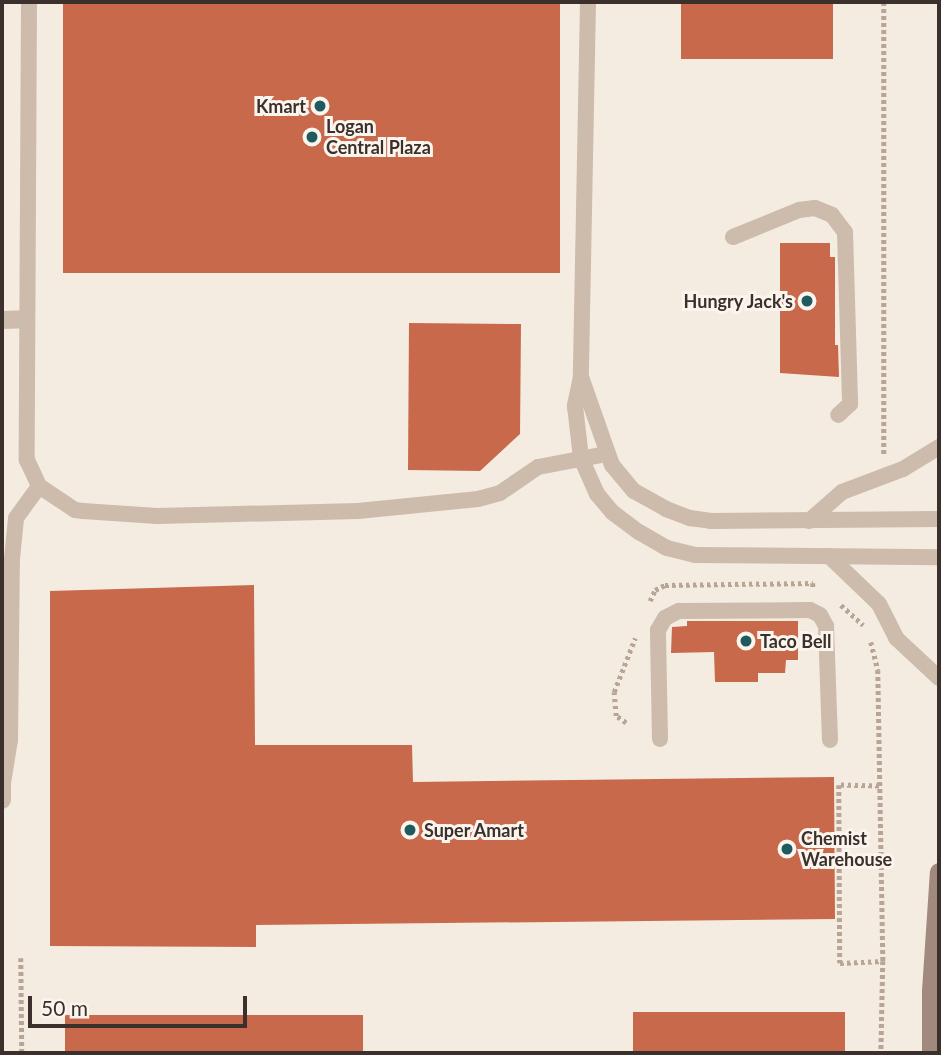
<!DOCTYPE html>
<style>
body{margin:0}
#map{position:relative;width:941px;height:1055px;overflow:hidden;background:#f4ebe1;font-family:Lato,sans-serif}
div>[style]{position:absolute}
.building>*{inset:0;background:#c8694b;transform-origin:0 0}
.path>*{height:4.5px;margin-top:-2.25px;transform-origin:0;background:repeating-linear-gradient(90deg,#b9a596 0 3.5px,transparent 0 7px)}
.lane>*{height:16px;margin:-8px;padding:0 8px;transform-origin:8px;border-radius:8px;background:#cdbbac}
.street>*{height:18px;margin:-9px;padding:0 9px;transform-origin:9px;border-radius:9px;background:#cdbbac}
.secondary>*{height:18px;margin:-9px;padding:0 9px;transform-origin:9px;border-radius:9px;background:#a18a7d}
.dots>*{width:19px;height:19px;translate:-50% -50%;box-sizing:border-box;border:4px solid #fbf5ee;border-radius:50%}
span{translate:-50% -50%;white-space:nowrap;text-align:center;line-height:1.15;-webkit-text-stroke:6px #fbf5ee;paint-order:stroke}
.poi-label{font-size:18px;color:#3b302b;font-weight:700}
.right{translate:-100% -50%;text-align:right}
.left{translate:0 -50%;text-align:left}
.frame{position:absolute;inset:0;border:4px solid #3b302b;pointer-events:none}
.scale{position:absolute;left:28px;top:996px;width:219px;height:32px;box-sizing:border-box;border:4px solid #3b302b;border-top:0;padding-left:9px;font-size:21px;line-height:24px;white-space:nowrap;color:#3b302b;-webkit-text-stroke:5px #fbf5ee;paint-order:stroke}
</style>
<div id="map">
<div class="building">
<div style="left:63px;top:2px;width:497px;height:271px"></div>
<div style="left:681px;top:2px;width:152px;height:57px"></div>
<div style="clip-path:polygon(780px 243px,830px 243px,830px 257px,835px 257px,835px 345px,838px 345px,839px 377px,780px 373px)"></div>
<div style="clip-path:polygon(409px 323px,521px 324px,520px 434px,480px 471px,408px 470px)"></div>
<div style="clip-path:polygon(254px 585px,255px 745px,412px 745px,413px 782px,834px 777px,835px 919px,256px 925px,256px 947px,50px 946px,50px 591px)"></div>
<div style="clip-path:polygon(687px 621px,798px 621px,798px 660px,786px 660px,785px 673px,758px 673px,758px 682px,715px 682px,714px 652px,671px 653px,672px 627px,687px 626px)"></div>
<div style="left:633px;top:1012px;width:212px;height:41px"></div>
<div style="left:65px;top:1015px;width:298px;height:38px"></div>
</div>
<div class="path">
<div style="left:884px;top:2px;width:453px;rotate:90deg"></div>
<div style="left:650px;top:601px;width:12px;rotate:-66deg"></div>
<div style="left:655px;top:590px;width:11px;rotate:-27deg"></div>
<div style="left:665px;top:585px;width:148px;rotate:-0.8deg"></div>
<div style="left:813px;top:583px;width:6px;rotate:90deg"></div>
<div style="left:841px;top:605px;width:30px;rotate:42deg"></div>
<div style="left:871px;top:642px;width:29px;rotate:76deg"></div>
<div style="left:878px;top:670px;width:291px;rotate:89deg"></div>
<div style="left:883px;top:961px;width:92px;rotate:91.2deg"></div>
<div style="left:626px;top:723px;width:12px;rotate:-145deg"></div>
<div style="left:616px;top:716px;width:24px;rotate:-95deg"></div>
<div style="left:614px;top:692px;width:58px;rotate:-68.7deg"></div>
<div style="left:879px;top:786px;width:40px;rotate:-178.6deg"></div>
<div style="left:839px;top:785px;width:178px;rotate:89.7deg"></div>
<div style="left:840px;top:963px;width:43px;rotate:-2.7deg"></div>
<div style="left:21px;top:958px;width:95px;rotate:89.4deg"></div>
</div>
<div class="lane">
<div style="left:29px;top:2px;width:458px;rotate:90.3deg"></div>
<div style="left:27px;top:460px;width:29px;rotate:65deg"></div>
<div style="left:39px;top:486px;width:43px;rotate:33.7deg"></div>
<div style="left:75px;top:510px;width:8px;rotate:7deg"></div>
<div style="left:83px;top:511px;width:74px;rotate:3.9deg"></div>
<div style="left:157px;top:516px;width:201px;rotate:-1.4deg"></div>
<div style="left:358px;top:511px;width:121px;rotate:-5.7deg"></div>
<div style="left:478px;top:499px;width:23px;rotate:-15deg"></div>
<div style="left:500px;top:493px;width:46px;rotate:-34.4deg"></div>
<div style="left:538px;top:467px;width:69px;rotate:-10.8deg"></div>
<div style="left:588px;top:2px;width:375px;rotate:91.1deg"></div>
<div style="left:581px;top:377px;width:30px;rotate:102deg"></div>
<div style="left:575px;top:406px;width:52px;rotate:83.4deg"></div>
<div style="left:581px;top:458px;width:39px;rotate:66deg"></div>
<div style="left:597px;top:494px;width:23px;rotate:50deg"></div>
<div style="left:612px;top:512px;width:34px;rotate:37deg"></div>
<div style="left:639px;top:532px;width:32px;rotate:30deg"></div>
<div style="left:667px;top:548px;width:29px;rotate:14deg"></div>
<div style="left:695px;top:555px;width:244px;rotate:0.5deg"></div>
<div style="left:733px;top:237px;width:71px;rotate:-22.2deg"></div>
<div style="left:799px;top:210px;width:16px;rotate:-7deg"></div>
<div style="left:815px;top:208px;width:18px;rotate:22deg"></div>
<div style="left:832px;top:215px;width:21px;rotate:53deg"></div>
<div style="left:845px;top:232px;width:172px;rotate:88.3deg"></div>
<div style="left:850px;top:404px;width:16px;rotate:137deg"></div>
<div style="left:581px;top:377px;width:93px;rotate:70.6deg"></div>
<div style="left:612px;top:465px;width:34px;rotate:50deg"></div>
<div style="left:634px;top:491px;width:37px;rotate:29deg"></div>
<div style="left:666px;top:509px;width:26px;rotate:21deg"></div>
<div style="left:690px;top:518px;width:21px;rotate:8deg"></div>
<div style="left:711px;top:521px;width:228px;rotate:-0.5deg"></div>
<div style="left:809px;top:521px;width:44px;rotate:-41.3deg"></div>
<div style="left:842px;top:492px;width:65px;rotate:-20.7deg"></div>
<div style="left:903px;top:469px;width:42px;rotate:-31.4deg"></div>
<div style="left:829px;top:556px;width:69px;rotate:43.8deg"></div>
<div style="left:879px;top:604px;width:38px;rotate:63deg"></div>
<div style="left:896px;top:638px;width:59px;rotate:42.9deg"></div>
<div style="left:660px;top:739px;width:109px;rotate:-91.1deg"></div>
<div style="left:658px;top:630px;width:14px;rotate:-60deg"></div>
<div style="left:665px;top:618px;width:16px;rotate:-27deg"></div>
<div style="left:679px;top:611px;width:131px;rotate:-0.4deg"></div>
<div style="left:810px;top:610px;width:11px;rotate:27deg"></div>
<div style="left:820px;top:615px;width:13px;rotate:61deg"></div>
<div style="left:826px;top:626px;width:114px;rotate:88deg"></div>
<div style="left:3px;top:783px;width:44px;rotate:-80.8deg"></div>
<div style="left:10px;top:740px;width:181px;rotate:-89.4deg"></div>
<div style="left:12px;top:559px;width:41px;rotate:-84.4deg"></div>
<div style="left:16px;top:518px;width:39px;rotate:-54deg"></div>
</div>
<div class="street">
<div style="left:2px;top:320px;width:24px;rotate:-2deg"></div>
<div style="left:2px;top:782px;width:18px;rotate:90deg"></div>
</div>
<div class="secondary">
<div style="left:931px;top:1053px;width:62px;rotate:-90deg"></div>
<div style="left:931px;top:991px;width:119px;rotate:-86.2deg"></div>
</div>
<div class="dots">
<div style="left:320px;top:106px;background:#1f5a5e"></div>
<div style="left:312px;top:137px;background:#1f5a5e"></div>
<div style="left:807px;top:301px;background:#1f5a5e"></div>
<div style="left:746px;top:641px;background:#1f5a5e"></div>
<div style="left:410px;top:830px;background:#1f5a5e"></div>
<div style="left:787px;top:849px;background:#1f5a5e"></div>
</div>
<div class="poi-label">
<span class="right" style="left:306px;top:106px">Kmart</span>
<span class="left" style="left:326px;top:137px">Logan<br>Central Plaza</span>
<span class="right" style="left:793px;top:301px">Hungry Jack's</span>
<span class="left" style="left:760px;top:641px">Taco Bell</span>
<span class="left" style="left:424px;top:830px">Super Amart</span>
<span class="left" style="left:801px;top:849px">Chemist<br>Warehouse</span>
</div>
<div class="frame"></div>
<div class="scale">50 m</div>
</div>
